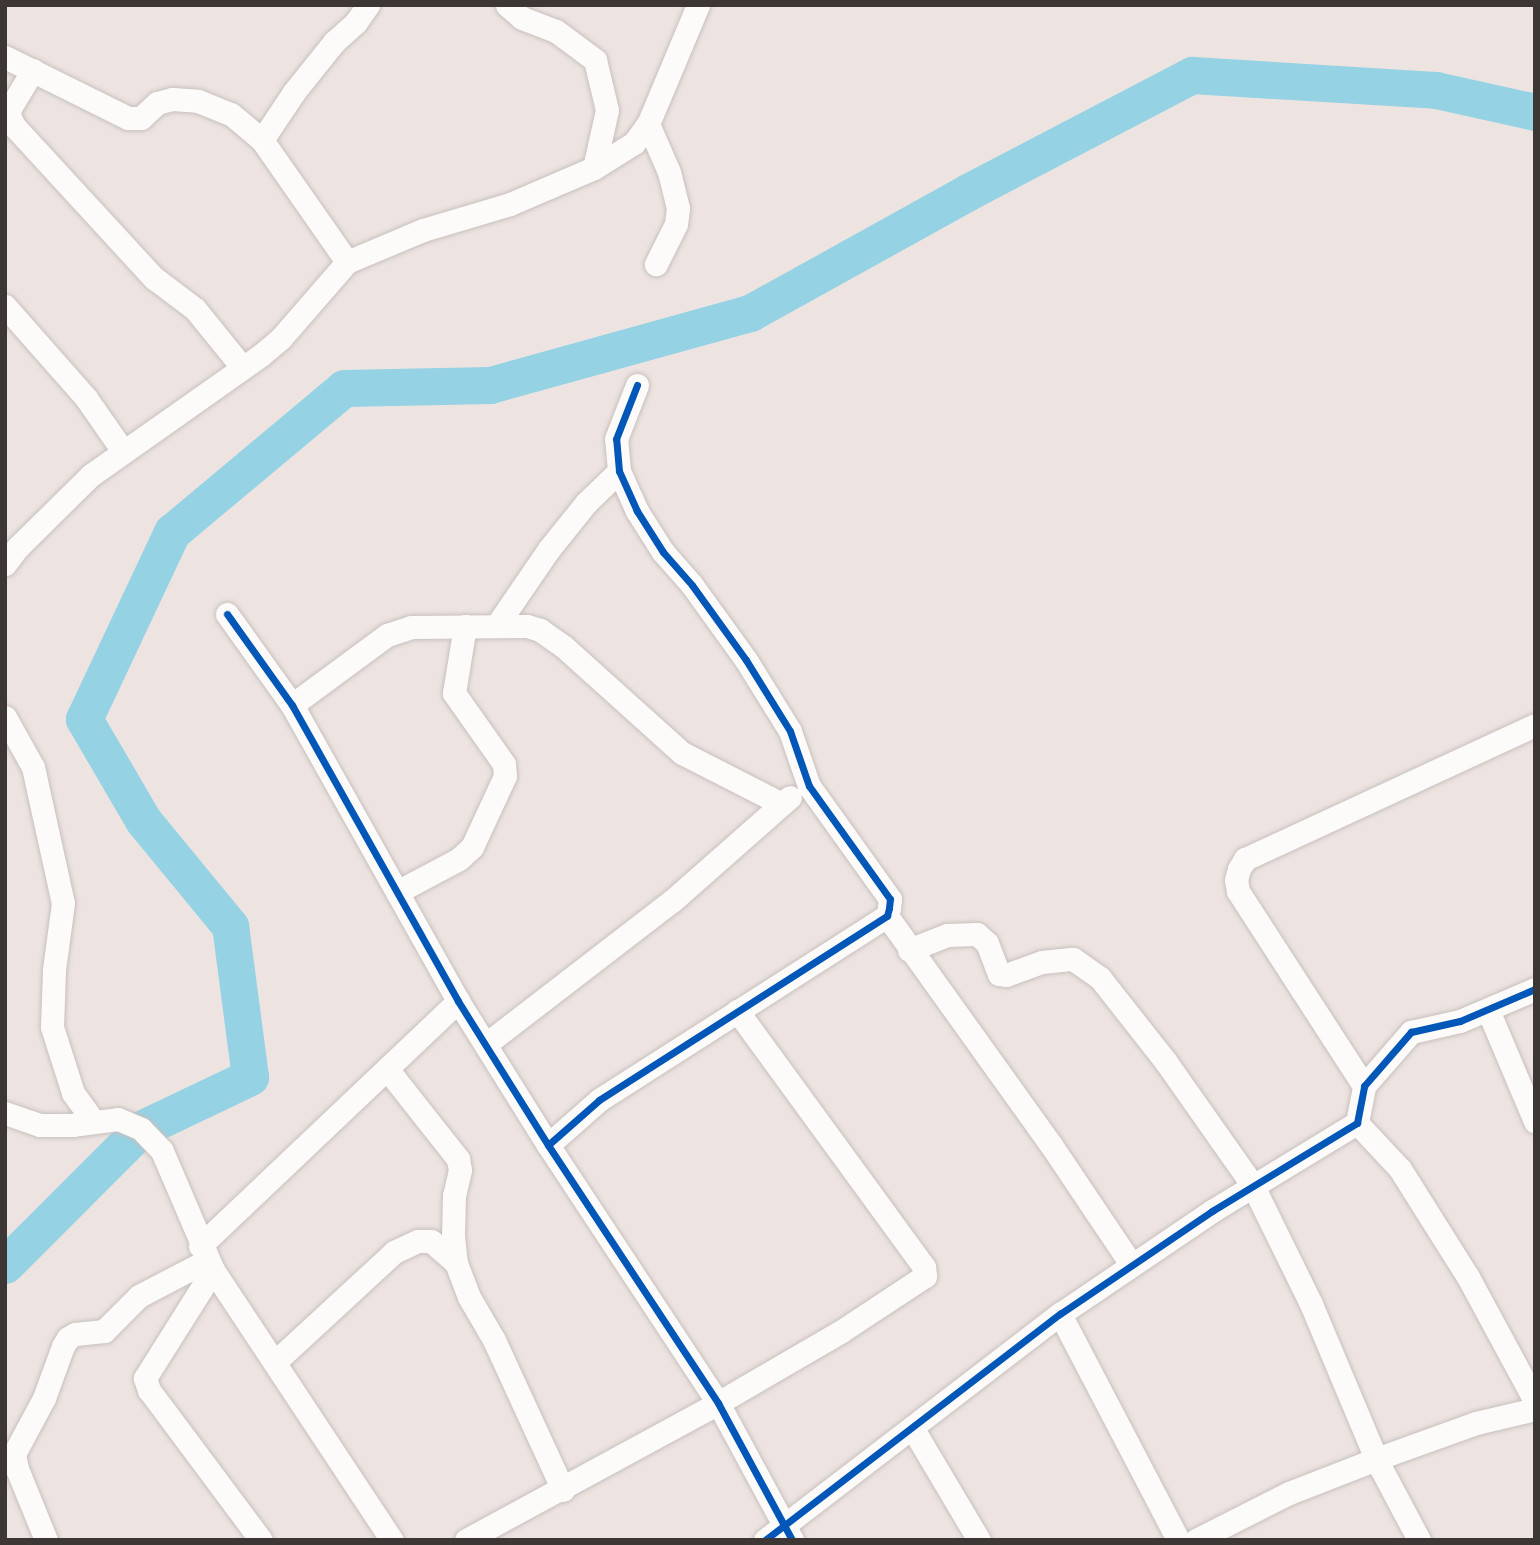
<!DOCTYPE html>
<style>
body{margin:0}
#map{position:relative;width:1540px;height:1545px;overflow:hidden;background:#ede4e1;font-family:Helvetica,sans-serif}
div>[style]{position:absolute}
.river>*{height:37px;margin:-18.5px;padding:0 18.5px;transform-origin:18.5px;border-radius:18.5px;background:#94d2e4}
.roads{filter:drop-shadow(0 0 2px #c8c0be) drop-shadow(0 0 2px #c8c0be)}
.street>*{height:23px;margin:-11.5px;padding:0 11.5px;transform-origin:11.5px;border-radius:11.5px;background:#fcfbfa}
.cycleway>*{height:7px;margin:-3.5px;padding:0 3.5px;transform-origin:3.5px;border-radius:3.5px;background:#0057b8}
span{translate:-50% -50%;white-space:nowrap;text-align:center;line-height:1.15;-webkit-text-stroke:6px #f2e2dc;paint-order:stroke}
.frame{position:absolute;inset:0;border:7px solid #3c3634;pointer-events:none}
</style>
<div id="map">
<div class="river">
<div style="left:5px;top:1265px;width:192px;rotate:-45deg"></div>
<div style="left:141px;top:1129px;width:121px;rotate:-25.5deg"></div>
<div style="left:250px;top:1077px;width:152px;rotate:-97.5deg"></div>
<div style="left:230px;top:926px;width:137px;rotate:-129.4deg"></div>
<div style="left:143px;top:820px;width:117px;rotate:-120.3deg"></div>
<div style="left:84px;top:719px;width:207px;rotate:-64.8deg"></div>
<div style="left:172px;top:532px;width:224px;rotate:-39.9deg"></div>
<div style="left:344px;top:388px;width:146px;rotate:-1.2deg"></div>
<div style="left:490px;top:385px;width:270px;rotate:-15.5deg"></div>
<div style="left:750px;top:313px;width:249px;rotate:-29deg"></div>
<div style="left:968px;top:192px;width:253px;rotate:-27.6deg"></div>
<div style="left:1192px;top:75px;width:244px;rotate:3.5deg"></div>
<div style="left:1436px;top:90px;width:101px;rotate:12.5deg"></div>
</div>
<div class="roads">
<div class="street">
<div style="left:507px;top:5px;width:20px;rotate:41deg"></div>
<div style="left:522px;top:18px;width:36px;rotate:21deg"></div>
<div style="left:556px;top:31px;width:49px;rotate:36.6deg"></div>
<div style="left:595px;top:60px;width:51px;rotate:76.5deg"></div>
<div style="left:607px;top:110px;width:59px;rotate:102.6deg"></div>
<div style="left:5px;top:57px;width:137px;rotate:26.4deg"></div>
<div style="left:128px;top:118px;width:13px"></div>
<div style="left:141px;top:118px;width:22px;rotate:-43deg"></div>
<div style="left:157px;top:103px;width:16px;rotate:-15deg"></div>
<div style="left:172px;top:99px;width:26px;rotate:4deg"></div>
<div style="left:198px;top:101px;width:35px;rotate:22deg"></div>
<div style="left:231px;top:114px;width:40px;rotate:40deg"></div>
<div style="left:262px;top:140px;width:149px;rotate:55.1deg"></div>
<div style="left:33px;top:70px;width:44px;rotate:121.2deg"></div>
<div style="left:10px;top:108px;width:8px;rotate:97deg"></div>
<div style="left:9px;top:116px;width:11px;rotate:63deg"></div>
<div style="left:14px;top:126px;width:207px;rotate:47.4deg"></div>
<div style="left:154px;top:278px;width:51px;rotate:37.1deg"></div>
<div style="left:195px;top:309px;width:75px;rotate:51deg"></div>
<div style="left:648px;top:124px;width:52px;rotate:66.4deg"></div>
<div style="left:669px;top:172px;width:37px;rotate:76deg"></div>
<div style="left:678px;top:208px;width:16px;rotate:97deg"></div>
<div style="left:676px;top:224px;width:45px;rotate:116.6deg"></div>
<div style="left:262px;top:140px;width:58px;rotate:-56.3deg"></div>
<div style="left:294px;top:92px;width:64px;rotate:-51.3deg"></div>
<div style="left:334px;top:42px;width:30px;rotate:-42deg"></div>
<div style="left:356px;top:22px;width:21px;rotate:-55deg"></div>
<div style="left:5px;top:306px;width:123px;rotate:48.6deg"></div>
<div style="left:86px;top:398px;width:65px;rotate:55.1deg"></div>
<div style="left:5px;top:564px;width:21px;rotate:-53deg"></div>
<div style="left:18px;top:547px;width:103px;rotate:-44.6deg"></div>
<div style="left:91px;top:475px;width:208px;rotate:-35.2deg"></div>
<div style="left:261px;top:355px;width:26px;rotate:-40deg"></div>
<div style="left:281px;top:338px;width:101px;rotate:-49deg"></div>
<div style="left:347px;top:262px;width:82px;rotate:-22.8deg"></div>
<div style="left:423px;top:230px;width:91px;rotate:-16.6deg"></div>
<div style="left:510px;top:204px;width:91px;rotate:-23.2deg"></div>
<div style="left:594px;top:168px;width:47px;rotate:-32deg"></div>
<div style="left:634px;top:143px;width:24px;rotate:-54deg"></div>
<div style="left:648px;top:124px;width:129px;rotate:-67.2deg"></div>
<div style="left:227px;top:614px;width:112px;rotate:54.5deg"></div>
<div style="left:292px;top:705px;width:339px;rotate:60.7deg"></div>
<div style="left:458px;top:1001px;width:170px;rotate:58deg"></div>
<div style="left:548px;top:1145px;width:309px;rotate:56.6deg"></div>
<div style="left:718px;top:1403px;width:156px;rotate:61.6deg"></div>
<div style="left:497px;top:625px;width:92px;rotate:-55.6deg"></div>
<div style="left:549px;top:549px;width:59px;rotate:-51.2deg"></div>
<div style="left:586px;top:503px;width:46px;rotate:-44.1deg"></div>
<div style="left:292px;top:705px;width:118px;rotate:-36.4deg"></div>
<div style="left:387px;top:635px;width:25px;rotate:-18deg"></div>
<div style="left:411px;top:627px;width:116px;rotate:-0.5deg"></div>
<div style="left:527px;top:626px;width:14px;rotate:17deg"></div>
<div style="left:540px;top:630px;width:28px;rotate:35deg"></div>
<div style="left:563px;top:646px;width:160px;rotate:42deg"></div>
<div style="left:682px;top:753px;width:110px;rotate:27deg"></div>
<div style="left:5px;top:717px;width:57px;rotate:60.8deg"></div>
<div style="left:33px;top:767px;width:139px;rotate:77.6deg"></div>
<div style="left:63px;top:903px;width:68px;rotate:97.7deg"></div>
<div style="left:54px;top:970px;width:57px;rotate:92deg"></div>
<div style="left:52px;top:1027px;width:69px;rotate:72.3deg"></div>
<div style="left:73px;top:1093px;width:34px;rotate:54deg"></div>
<div style="left:397px;top:892px;width:70px;rotate:-28deg"></div>
<div style="left:459px;top:859px;width:18px;rotate:-43deg"></div>
<div style="left:472px;top:847px;width:78px;rotate:-65.1deg"></div>
<div style="left:505px;top:776px;width:12px;rotate:-95deg"></div>
<div style="left:504px;top:764px;width:87px;rotate:-125.2deg"></div>
<div style="left:454px;top:693px;width:68px;rotate:-80.7deg"></div>
<div style="left:887px;top:916px;width:282px;rotate:54.4deg"></div>
<div style="left:1051px;top:1145px;width:143px;rotate:56.1deg"></div>
<div style="left:909px;top:950px;width:41px;rotate:-21.5deg"></div>
<div style="left:947px;top:935px;width:30px;rotate:-2deg"></div>
<div style="left:977px;top:934px;width:13px;rotate:42deg"></div>
<div style="left:987px;top:943px;width:33px;rotate:69deg"></div>
<div style="left:999px;top:974px;width:7px;rotate:8deg"></div>
<div style="left:1006px;top:975px;width:38px;rotate:-20deg"></div>
<div style="left:1042px;top:962px;width:31px;rotate:-6deg"></div>
<div style="left:1073px;top:959px;width:33px;rotate:35deg"></div>
<div style="left:1100px;top:978px;width:107px;rotate:51.8deg"></div>
<div style="left:1166px;top:1062px;width:151px;rotate:54.9deg"></div>
<div style="left:1253px;top:1186px;width:131px;rotate:63.8deg"></div>
<div style="left:1311px;top:1304px;width:168px;rotate:67.2deg"></div>
<div style="left:1376px;top:1459px;width:92px;rotate:62deg"></div>
<div style="left:1488px;top:1010px;width:121px;rotate:67.1deg"></div>
<div style="left:486px;top:1044px;width:235px;rotate:-37.6deg"></div>
<div style="left:672px;top:901px;width:157px;rotate:-41.4deg"></div>
<div style="left:387px;top:1069px;width:115px;rotate:51.7deg"></div>
<div style="left:458px;top:1159px;width:11px;rotate:80deg"></div>
<div style="left:460px;top:1170px;width:26px;rotate:103deg"></div>
<div style="left:454px;top:1195px;width:41px;rotate:91.4deg"></div>
<div style="left:453px;top:1236px;width:27px;rotate:84deg"></div>
<div style="left:456px;top:1263px;width:36px;rotate:69deg"></div>
<div style="left:469px;top:1297px;width:50px;rotate:59.8deg"></div>
<div style="left:494px;top:1340px;width:165px;rotate:65.3deg"></div>
<div style="left:1364px;top:1086px;width:232px;rotate:-122.9deg"></div>
<div style="left:1238px;top:891px;width:11px;rotate:-100deg"></div>
<div style="left:1236px;top:880px;width:11px;rotate:-75deg"></div>
<div style="left:1239px;top:869px;width:12px;rotate:-59deg"></div>
<div style="left:1245px;top:859px;width:319px;rotate:-24.8deg"></div>
<div style="left:5px;top:1113px;width:37px;rotate:19deg"></div>
<div style="left:40px;top:1125px;width:32px"></div>
<div style="left:72px;top:1125px;width:46px;rotate:-7.4deg"></div>
<div style="left:118px;top:1119px;width:25px;rotate:23deg"></div>
<div style="left:141px;top:1129px;width:30px;rotate:46deg"></div>
<div style="left:162px;top:1151px;width:129px;rotate:66.8deg"></div>
<div style="left:213px;top:1270px;width:324px;rotate:56.5deg"></div>
<div style="left:1357px;top:1123px;width:63px;rotate:46.9deg"></div>
<div style="left:1400px;top:1169px;width:128px;rotate:57.8deg"></div>
<div style="left:1468px;top:1277px;width:141px;rotate:61.6deg"></div>
<div style="left:548px;top:1145px;width:68px;rotate:-41.4deg"></div>
<div style="left:599px;top:1100px;width:342px;rotate:-32.6deg"></div>
<div style="left:887px;top:916px;width:8px;rotate:-76deg"></div>
<div style="left:889px;top:908px;width:9px;rotate:-84deg"></div>
<div style="left:890px;top:899px;width:139px;rotate:-125.6deg"></div>
<div style="left:809px;top:786px;width:58px;rotate:-109.1deg"></div>
<div style="left:790px;top:731px;width:84px;rotate:-121.8deg"></div>
<div style="left:746px;top:660px;width:92px;rotate:-125.8deg"></div>
<div style="left:692px;top:585px;width:44px;rotate:-131.3deg"></div>
<div style="left:663px;top:552px;width:49px;rotate:-122.4deg"></div>
<div style="left:637px;top:511px;width:44px;rotate:-114.2deg"></div>
<div style="left:619px;top:471px;width:32px;rotate:-95deg"></div>
<div style="left:616px;top:439px;width:58px;rotate:-68.7deg"></div>
<div style="left:200px;top:1246px;width:356px;rotate:-43.5deg"></div>
<div style="left:213px;top:1270px;width:128px;rotate:122.2deg"></div>
<div style="left:145px;top:1378px;width:13px;rotate:72deg"></div>
<div style="left:149px;top:1390px;width:187px;rotate:53.3deg"></div>
<div style="left:1060px;top:1314px;width:255px;rotate:62.4deg"></div>
<div style="left:275px;top:1362px;width:162px;rotate:-42.7deg"></div>
<div style="left:394px;top:1252px;width:26px;rotate:-25deg"></div>
<div style="left:418px;top:1241px;width:13px"></div>
<div style="left:431px;top:1241px;width:33px;rotate:41deg"></div>
<div style="left:913px;top:1429px;width:129px;rotate:59.3deg"></div>
<div style="left:46px;top:1540px;width:77px;rotate:-112.2deg"></div>
<div style="left:17px;top:1469px;width:15px;rotate:-101deg"></div>
<div style="left:14px;top:1454px;width:64px;rotate:-61.8deg"></div>
<div style="left:44px;top:1398px;width:55px;rotate:-69.9deg"></div>
<div style="left:63px;top:1346px;width:9px;rotate:-58deg"></div>
<div style="left:68px;top:1338px;width:8px;rotate:-30deg"></div>
<div style="left:75px;top:1334px;width:29px;rotate:-6deg"></div>
<div style="left:104px;top:1331px;width:49px;rotate:-45deg"></div>
<div style="left:139px;top:1296px;width:78px;rotate:-27.6deg"></div>
<div style="left:466px;top:1540px;width:287px;rotate:-28.5deg"></div>
<div style="left:718px;top:1403px;width:141px;rotate:-30.2deg"></div>
<div style="left:840px;top:1332px;width:102px;rotate:-33.4deg"></div>
<div style="left:925px;top:1276px;width:9px;rotate:-96deg"></div>
<div style="left:924px;top:1267px;width:317px;rotate:-126.1deg"></div>
<div style="left:765px;top:1540px;width:372px;rotate:-37.5deg"></div>
<div style="left:1060px;top:1314px;width:184px;rotate:-34.1deg"></div>
<div style="left:1212px;top:1211px;width:170px;rotate:-31.3deg"></div>
<div style="left:1357px;top:1123px;width:38px;rotate:-79deg"></div>
<div style="left:1364px;top:1086px;width:72px;rotate:-49deg"></div>
<div style="left:1411px;top:1032px;width:50px;rotate:-12.7deg"></div>
<div style="left:1460px;top:1021px;width:82px;rotate:-23.1deg"></div>
<div style="left:1196px;top:1540px;width:104px;rotate:-26.8deg"></div>
<div style="left:1289px;top:1493px;width:93px;rotate:-21.3deg"></div>
<div style="left:1376px;top:1459px;width:106px;rotate:-19.8deg"></div>
<div style="left:1476px;top:1423px;width:61px;rotate:-13.3deg"></div>
</div>
</div>
<div class="cycleway">
<div style="left:227px;top:614px;width:112px;rotate:54.5deg"></div>
<div style="left:292px;top:705px;width:339px;rotate:60.7deg"></div>
<div style="left:458px;top:1001px;width:170px;rotate:58deg"></div>
<div style="left:548px;top:1145px;width:309px;rotate:56.6deg"></div>
<div style="left:718px;top:1403px;width:156px;rotate:61.6deg"></div>
<div style="left:548px;top:1145px;width:68px;rotate:-41.4deg"></div>
<div style="left:599px;top:1100px;width:342px;rotate:-32.6deg"></div>
<div style="left:887px;top:916px;width:8px;rotate:-76deg"></div>
<div style="left:889px;top:908px;width:9px;rotate:-84deg"></div>
<div style="left:890px;top:899px;width:139px;rotate:-125.6deg"></div>
<div style="left:809px;top:786px;width:58px;rotate:-109.1deg"></div>
<div style="left:790px;top:731px;width:84px;rotate:-121.8deg"></div>
<div style="left:746px;top:660px;width:92px;rotate:-125.8deg"></div>
<div style="left:692px;top:585px;width:44px;rotate:-131.3deg"></div>
<div style="left:663px;top:552px;width:49px;rotate:-122.4deg"></div>
<div style="left:637px;top:511px;width:44px;rotate:-114.2deg"></div>
<div style="left:619px;top:471px;width:32px;rotate:-95deg"></div>
<div style="left:616px;top:439px;width:58px;rotate:-68.7deg"></div>
<div style="left:765px;top:1540px;width:372px;rotate:-37.5deg"></div>
<div style="left:1060px;top:1314px;width:184px;rotate:-34.1deg"></div>
<div style="left:1212px;top:1211px;width:170px;rotate:-31.3deg"></div>
<div style="left:1357px;top:1123px;width:38px;rotate:-79deg"></div>
<div style="left:1364px;top:1086px;width:72px;rotate:-49deg"></div>
<div style="left:1411px;top:1032px;width:50px;rotate:-12.7deg"></div>
<div style="left:1460px;top:1021px;width:82px;rotate:-23.1deg"></div>
</div>
<div class="frame"></div>
</div>
